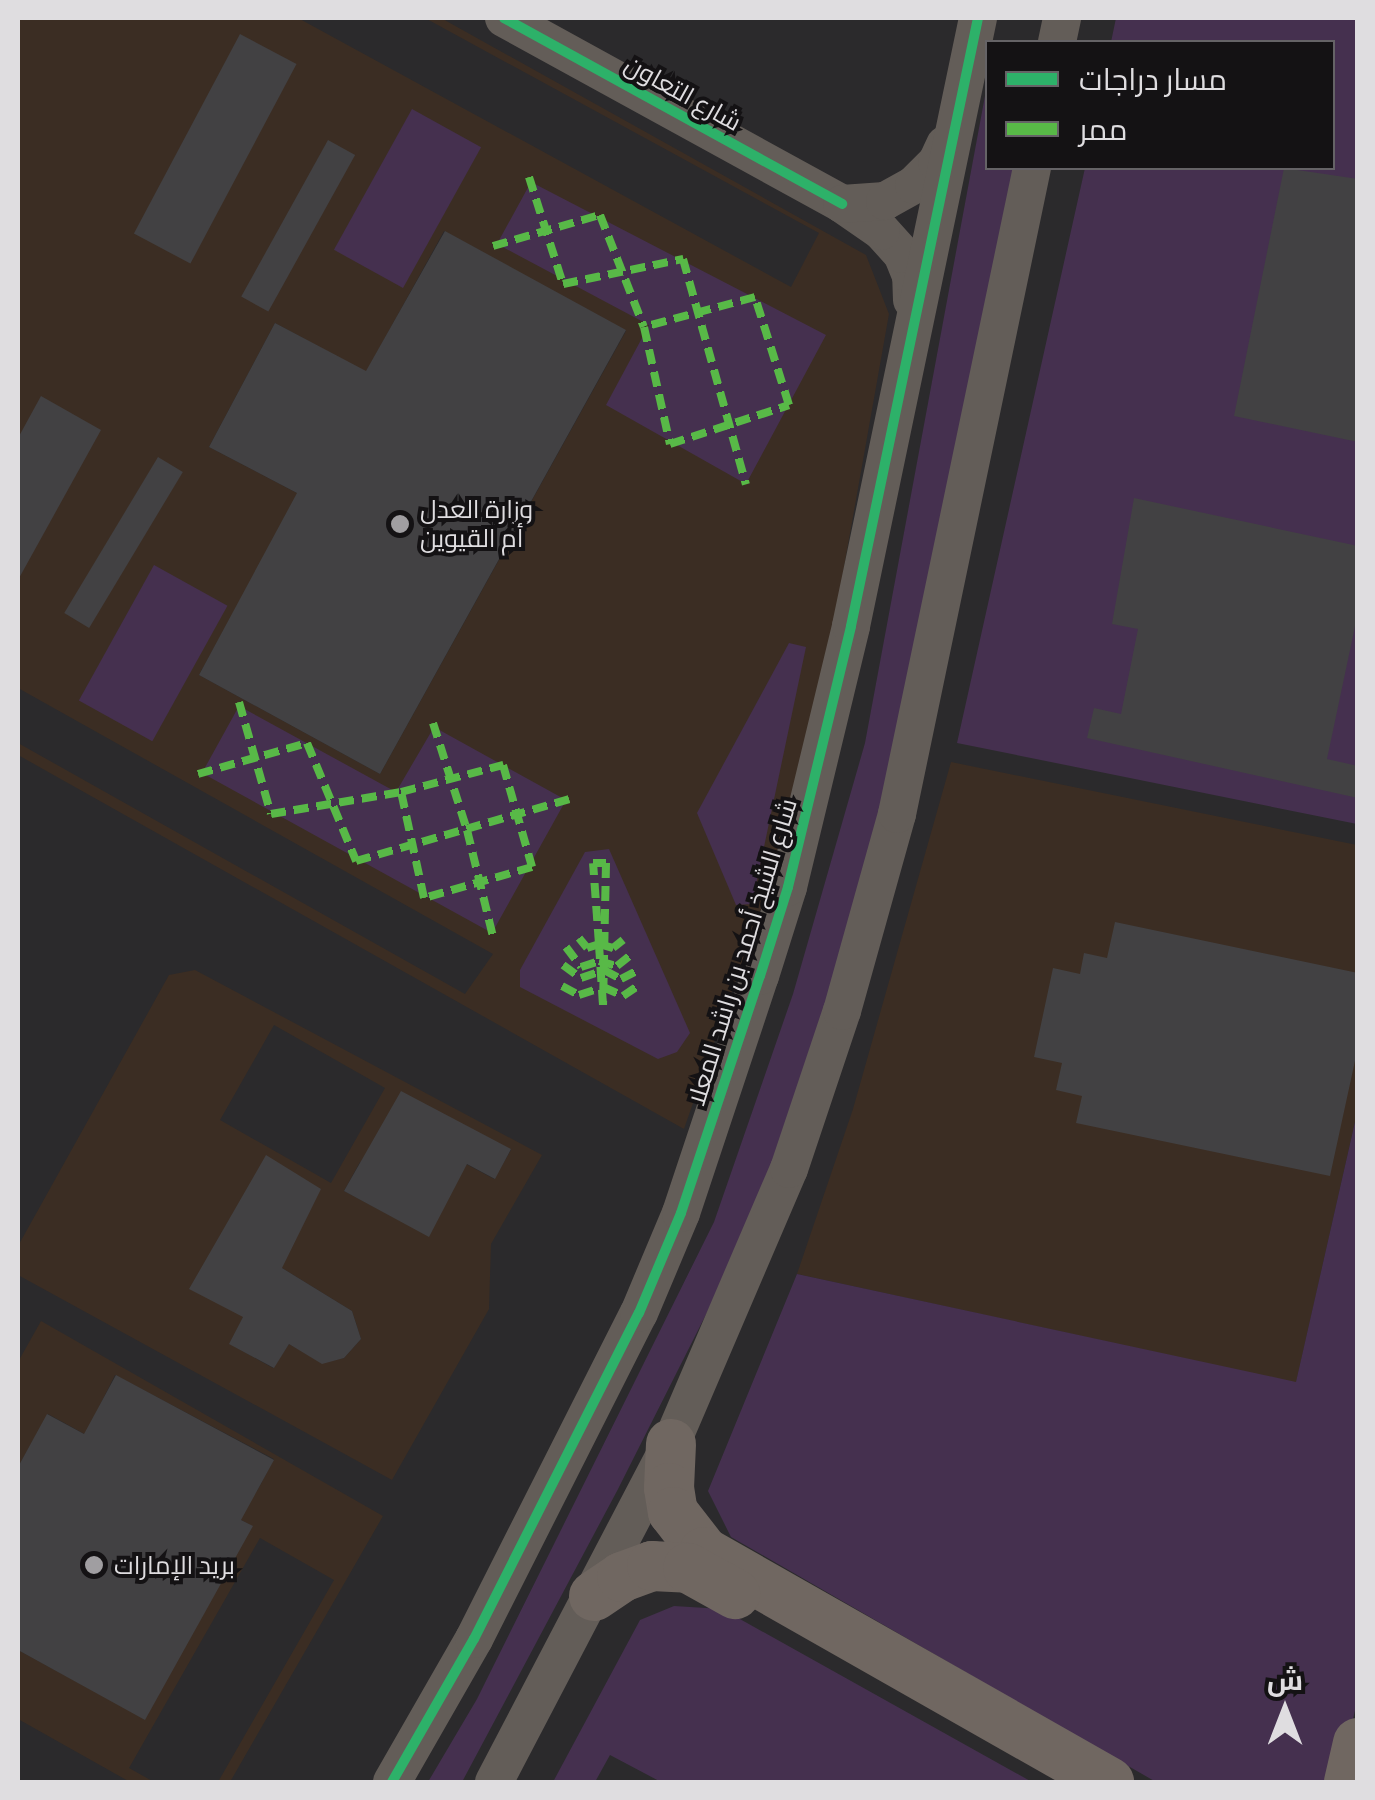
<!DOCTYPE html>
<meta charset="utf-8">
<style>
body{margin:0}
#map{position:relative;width:1375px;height:1800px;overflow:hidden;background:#2b2a2c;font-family:"Titillium Web",Cairo,sans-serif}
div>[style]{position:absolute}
.commercial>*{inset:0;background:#3b2d23}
.green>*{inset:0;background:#45304f;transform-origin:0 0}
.building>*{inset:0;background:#424143;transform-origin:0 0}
.minor>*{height:38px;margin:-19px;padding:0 19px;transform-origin:19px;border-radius:19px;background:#635d58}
.major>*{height:50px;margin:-25px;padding:0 25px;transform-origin:25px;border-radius:25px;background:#706761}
.quiet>*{height:8px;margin-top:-4px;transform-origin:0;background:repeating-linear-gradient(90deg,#58b947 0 15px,transparent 0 23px)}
.cycleway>*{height:10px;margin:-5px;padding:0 5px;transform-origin:5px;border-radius:5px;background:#2db169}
.dots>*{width:28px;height:28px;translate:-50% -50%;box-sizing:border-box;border:5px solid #141214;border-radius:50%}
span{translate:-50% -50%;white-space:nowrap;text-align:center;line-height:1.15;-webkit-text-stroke:8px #141214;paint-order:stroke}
.street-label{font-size:25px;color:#dfdde0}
.poi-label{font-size:25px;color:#dfdde0}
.left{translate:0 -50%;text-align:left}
.frame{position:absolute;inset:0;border:20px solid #dfdde0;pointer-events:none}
.legend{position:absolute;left:985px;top:40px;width:350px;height:130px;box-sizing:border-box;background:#141214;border:2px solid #656366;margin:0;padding:12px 18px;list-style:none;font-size:30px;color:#dfdde0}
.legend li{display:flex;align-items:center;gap:20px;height:50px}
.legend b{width:50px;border:2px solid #656366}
.north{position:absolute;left:1235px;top:1660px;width:100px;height:100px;-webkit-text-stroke:8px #141214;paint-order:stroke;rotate:0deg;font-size:28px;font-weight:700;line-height:40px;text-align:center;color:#dfdde0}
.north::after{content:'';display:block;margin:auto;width:35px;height:45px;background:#dfdde0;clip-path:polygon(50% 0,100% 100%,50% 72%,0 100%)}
</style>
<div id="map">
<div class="commercial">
<div style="clip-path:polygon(evenodd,18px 18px,298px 18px,791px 287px,819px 233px,425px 18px,441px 18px,866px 255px,889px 314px,836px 612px,770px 883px,684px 1129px,18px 755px,18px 743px,465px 994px,493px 954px,18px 688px,18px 18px,444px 231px,626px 331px,380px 774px,199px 675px,444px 231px,18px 18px,275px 323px,362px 370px,297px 493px,209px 447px,275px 323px)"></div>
<div style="clip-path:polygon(951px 762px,1357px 845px,1357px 1113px,1296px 1383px,797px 1274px,853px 1109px)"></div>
<div style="clip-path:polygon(evenodd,195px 970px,542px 1155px,491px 1244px,489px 1309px,392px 1480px,18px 1275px,18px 1246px,169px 975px,195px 970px,274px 1025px,385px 1088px,331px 1183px,220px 1120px,274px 1025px,195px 970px,386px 1121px,510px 1149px,511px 1150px,494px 1179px,386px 1121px,195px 970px,360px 1162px,443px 1207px,429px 1236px,344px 1191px,360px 1162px,195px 970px,282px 1268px,352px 1311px,361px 1339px,344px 1358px,322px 1363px,289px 1344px,273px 1368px,230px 1344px,243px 1317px,282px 1268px)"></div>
<div style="clip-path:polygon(evenodd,41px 1321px,383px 1516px,230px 1782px,218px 1782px,334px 1580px,260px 1538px,129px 1768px,154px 1782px,130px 1782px,18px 1719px,18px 1650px,145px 1719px,252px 1526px,48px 1414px,18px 1467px,18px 1362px,41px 1321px,115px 1375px,274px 1459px,257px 1491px,99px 1407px,115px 1375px)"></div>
</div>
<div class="green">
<div style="clip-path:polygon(1116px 18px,1357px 18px,1357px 824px,957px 743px,1085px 168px,1332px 168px,1332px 42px,1111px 42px)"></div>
<div style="clip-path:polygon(987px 85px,988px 168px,1015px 168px,895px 761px,827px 1006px,749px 1229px,617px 1491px,462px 1782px,428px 1782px,477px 1699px,714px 1222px,793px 994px,865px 743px)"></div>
<div style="left:412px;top:109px;width:79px;height:161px;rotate:29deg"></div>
<div style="clip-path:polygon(531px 182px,826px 335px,746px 484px,606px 405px,649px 325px,497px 244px)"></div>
<div style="left:154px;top:565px;width:84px;height:155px;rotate:29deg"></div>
<div style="clip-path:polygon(789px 643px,806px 647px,752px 904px,736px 905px,697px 813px)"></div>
<div style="clip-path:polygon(239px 706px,396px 792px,434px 727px,566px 800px,492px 933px,202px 773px)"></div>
<div style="clip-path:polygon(609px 849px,690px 1033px,677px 1052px,658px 1059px,520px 987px,520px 970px,585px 852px)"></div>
<div style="clip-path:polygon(1357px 1113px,1358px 1697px,1339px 1782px,1156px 1782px,731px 1537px,708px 1491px,797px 1274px,1296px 1382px)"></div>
<div style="clip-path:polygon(674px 1606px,722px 1609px,1032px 1782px,661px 1782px,610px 1755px,595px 1782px,553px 1782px,640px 1620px)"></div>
</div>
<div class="building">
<div style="left:240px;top:34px;width:64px;height:226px;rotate:28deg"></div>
<div style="left:328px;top:140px;width:31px;height:179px;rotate:29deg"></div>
<div style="clip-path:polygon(1284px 168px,1358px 179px,1358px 442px,1234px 416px)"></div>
<div style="clip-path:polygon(445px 231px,626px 330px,380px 774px,199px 675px,297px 493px,209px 447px,275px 323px,366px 371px)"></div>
<div style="clip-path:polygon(41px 396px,101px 430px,18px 580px,18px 438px)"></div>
<div style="left:158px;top:457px;width:29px;height:182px;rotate:31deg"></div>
<div style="clip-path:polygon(1134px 498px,1358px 546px,1358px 612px,1327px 759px,1358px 766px,1358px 798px,1087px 738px,1094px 708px,1121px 714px,1138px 629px,1112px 624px)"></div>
<div style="clip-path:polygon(1115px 922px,1358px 973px,1358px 1047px,1330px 1176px,1076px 1123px,1082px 1096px,1056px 1090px,1062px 1063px,1034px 1057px,1053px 968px,1080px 974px,1084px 953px,1107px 958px)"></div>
<div style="clip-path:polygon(401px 1091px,511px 1149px,495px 1179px,467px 1164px,429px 1237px,344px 1191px)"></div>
<div style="clip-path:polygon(266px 1155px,321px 1189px,282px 1268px,352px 1311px,361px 1339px,344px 1358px,322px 1364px,289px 1344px,274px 1368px,229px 1344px,243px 1317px,189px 1289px)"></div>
<div style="clip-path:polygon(116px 1375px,274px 1460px,241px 1520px,253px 1526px,145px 1720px,18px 1650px,18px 1467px,47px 1414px,84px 1434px)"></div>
</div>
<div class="minor">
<div style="left:504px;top:18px;width:386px;rotate:28.8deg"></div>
<div style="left:1057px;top:42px;width:25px;rotate:-78deg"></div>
<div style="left:912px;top:300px;width:24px;rotate:-92deg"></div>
<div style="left:911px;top:276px;width:24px;rotate:-112deg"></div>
<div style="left:902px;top:254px;width:31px;rotate:-132deg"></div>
<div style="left:881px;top:231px;width:47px;rotate:-145.3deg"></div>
<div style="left:842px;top:204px;width:43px;rotate:-4deg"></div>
<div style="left:885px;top:201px;width:33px;rotate:-29deg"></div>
<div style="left:914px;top:185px;width:33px;rotate:-45deg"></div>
<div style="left:937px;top:162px;width:19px;rotate:-65deg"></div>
<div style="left:392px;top:1782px;width:165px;rotate:-60.2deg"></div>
<div style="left:474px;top:1639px;width:365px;rotate:-63.2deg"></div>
<div style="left:639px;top:1313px;width:108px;rotate:-67.2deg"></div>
<div style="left:681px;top:1213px;width:250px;rotate:-71.6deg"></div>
<div style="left:760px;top:976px;width:93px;rotate:-72.5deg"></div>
<div style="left:788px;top:887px;width:268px;rotate:-76.4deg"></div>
<div style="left:851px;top:626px;width:621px;rotate:-78.2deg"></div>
<div style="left:494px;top:1782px;width:382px;rotate:-62.4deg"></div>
<div style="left:671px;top:1444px;width:299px;rotate:-66.8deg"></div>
<div style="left:789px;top:1169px;width:167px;rotate:-71.5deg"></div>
<div style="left:842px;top:1011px;width:205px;rotate:-74.4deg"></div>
<div style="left:897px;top:814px;width:660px;rotate:-78.2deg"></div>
</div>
<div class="major">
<div style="left:671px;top:1444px;width:44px;rotate:92.6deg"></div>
<div style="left:669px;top:1488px;width:24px;rotate:81deg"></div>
<div style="left:673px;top:1512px;width:51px;rotate:52.2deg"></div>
<div style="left:704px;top:1552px;width:466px;rotate:29.6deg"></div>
<div style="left:594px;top:1596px;width:34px;rotate:-34deg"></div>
<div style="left:622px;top:1577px;width:32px;rotate:-20deg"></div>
<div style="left:652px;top:1566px;width:36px;rotate:3deg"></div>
<div style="left:688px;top:1568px;width:54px;rotate:29deg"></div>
<div style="left:1349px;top:1782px;width:40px;rotate:-77deg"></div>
</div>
<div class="quiet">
<div style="left:529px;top:177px;width:112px;rotate:72.4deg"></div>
<div style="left:563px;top:284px;width:123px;rotate:-11.8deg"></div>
<div style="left:683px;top:259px;width:234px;rotate:74.4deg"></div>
<div style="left:493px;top:246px;width:111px;rotate:-16.2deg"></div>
<div style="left:600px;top:215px;width:120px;rotate:68.6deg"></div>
<div style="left:644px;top:327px;width:120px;rotate:77.5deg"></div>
<div style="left:670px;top:444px;width:125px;rotate:-18.1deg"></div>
<div style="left:789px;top:405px;width:113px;rotate:-107.5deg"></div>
<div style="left:755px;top:297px;width:115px;rotate:164.9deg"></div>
<div style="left:239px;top:702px;width:116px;rotate:74.1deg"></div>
<div style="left:271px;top:814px;width:132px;rotate:-9.6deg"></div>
<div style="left:401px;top:792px;width:106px;rotate:-14.8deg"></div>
<div style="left:503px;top:765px;width:106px;rotate:74.1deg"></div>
<div style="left:532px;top:867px;width:112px;rotate:164deg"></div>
<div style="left:424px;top:898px;width:108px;rotate:-102.2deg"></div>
<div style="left:433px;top:723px;width:112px;rotate:72.4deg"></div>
<div style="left:467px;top:830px;width:110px;rotate:76.3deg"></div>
<div style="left:198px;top:774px;width:113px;rotate:-15.9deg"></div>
<div style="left:307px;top:743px;width:128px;rotate:67.4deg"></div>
<div style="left:356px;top:861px;width:222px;rotate:-16.2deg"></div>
<div style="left:593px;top:863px;width:13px"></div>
<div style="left:606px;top:863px;width:142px;rotate:91.2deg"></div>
<div style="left:603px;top:1005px;width:61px;rotate:-93.8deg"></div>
<div style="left:599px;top:944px;width:81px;rotate:-94.2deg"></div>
<div style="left:579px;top:938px;width:13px;rotate:51deg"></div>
<div style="left:587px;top:948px;width:13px;rotate:-18deg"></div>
<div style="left:599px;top:944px;width:15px;rotate:16deg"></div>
<div style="left:613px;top:948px;width:13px;rotate:-39deg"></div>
<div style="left:566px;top:947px;width:25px;rotate:53deg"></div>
<div style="left:581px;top:967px;width:19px;rotate:-18deg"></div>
<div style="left:599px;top:961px;width:19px;rotate:16deg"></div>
<div style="left:617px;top:966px;width:21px;rotate:-39deg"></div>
<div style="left:563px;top:965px;width:22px;rotate:36deg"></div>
<div style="left:581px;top:978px;width:24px;rotate:-19deg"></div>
<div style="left:604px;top:970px;width:19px;rotate:28deg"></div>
<div style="left:621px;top:979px;width:20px;rotate:-27deg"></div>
<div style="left:562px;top:986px;width:19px;rotate:28deg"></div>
<div style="left:579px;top:995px;width:25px;rotate:-18deg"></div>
<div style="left:603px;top:987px;width:22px;rotate:24deg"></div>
<div style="left:623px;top:996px;width:18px;rotate:-34deg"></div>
</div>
<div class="cycleway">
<div style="left:504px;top:18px;width:386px;rotate:28.8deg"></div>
<div style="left:392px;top:1782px;width:165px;rotate:-60.2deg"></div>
<div style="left:474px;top:1639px;width:365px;rotate:-63.2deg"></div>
<div style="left:639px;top:1313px;width:108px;rotate:-67.2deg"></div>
<div style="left:681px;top:1213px;width:250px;rotate:-71.6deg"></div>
<div style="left:760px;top:976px;width:93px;rotate:-72.5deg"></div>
<div style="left:788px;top:887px;width:268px;rotate:-76.4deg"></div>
<div style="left:851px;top:626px;width:621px;rotate:-78.2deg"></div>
</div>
<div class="dots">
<div style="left:400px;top:524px;background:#a09ea1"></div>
<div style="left:94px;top:1565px;background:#a09ea1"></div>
</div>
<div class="street-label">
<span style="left:683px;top:93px;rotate:29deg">شارع التعاون</span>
<span style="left:742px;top:952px;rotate:-73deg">شارع الشيخ أحمد بن راشد المعلا</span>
</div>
<div class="poi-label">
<span class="left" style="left:420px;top:524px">وزارة العدل<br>أم القيوين</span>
<span class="left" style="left:114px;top:1565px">بريد الإمارات</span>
</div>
<div class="frame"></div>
<ul class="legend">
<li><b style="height:12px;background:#2db169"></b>مسار دراجات</li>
<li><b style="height:12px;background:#58b947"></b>ممر</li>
</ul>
<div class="north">ش</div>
</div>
